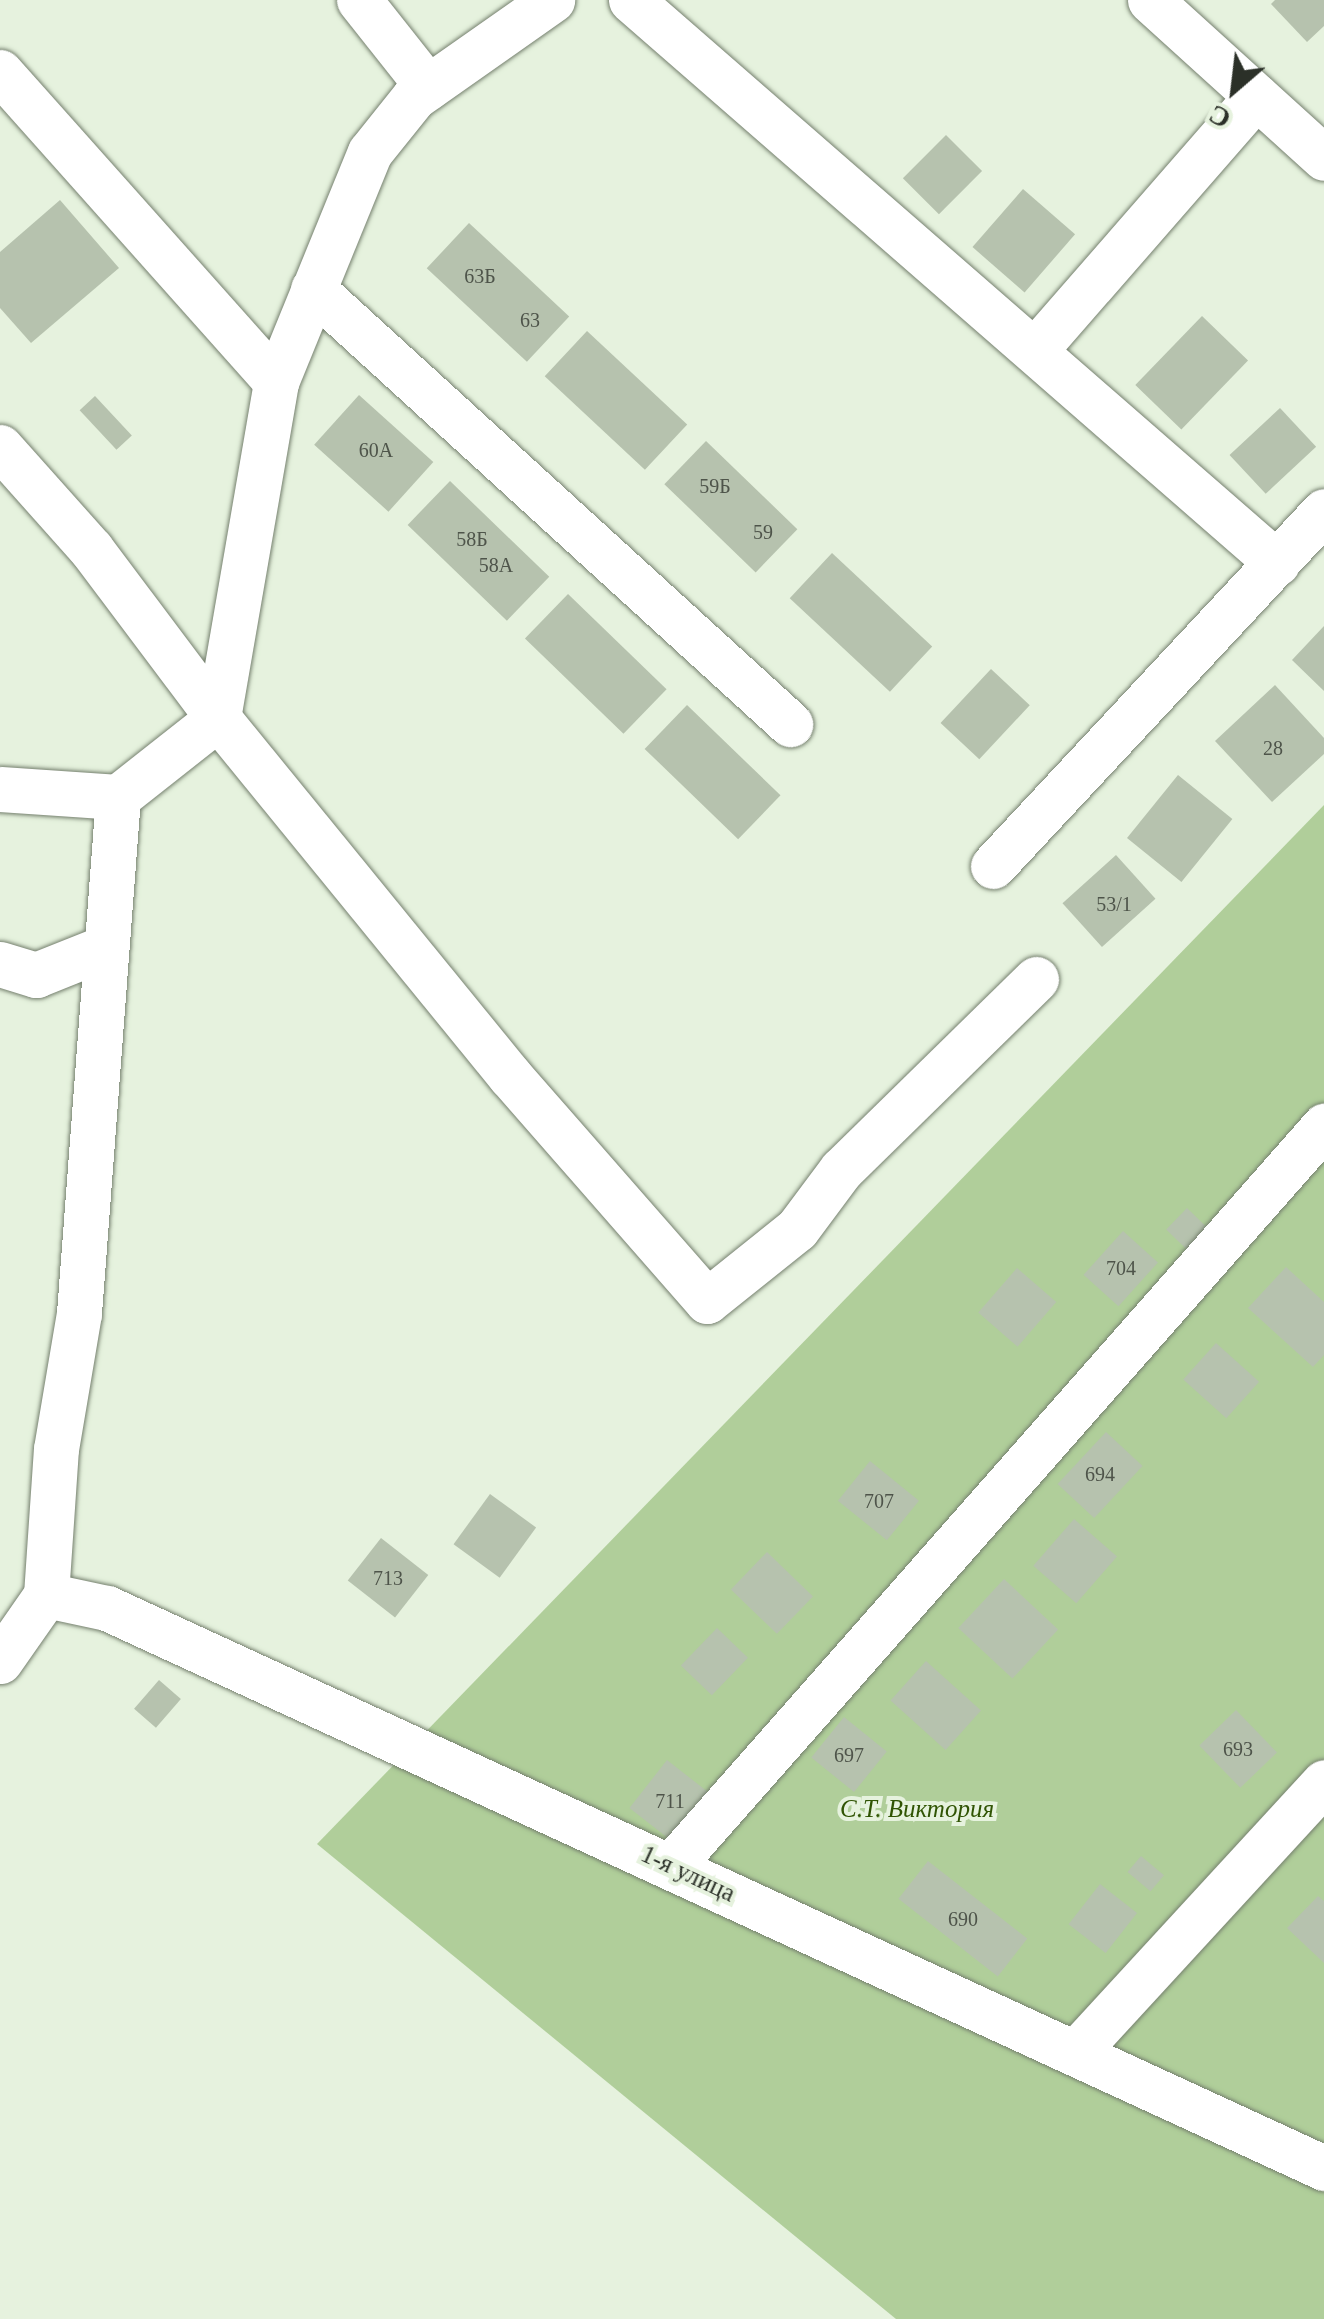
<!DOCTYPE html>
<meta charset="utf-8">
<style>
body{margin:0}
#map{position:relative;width:1324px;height:2319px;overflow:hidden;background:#e6f2de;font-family:"Times New Roman",serif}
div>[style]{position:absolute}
.green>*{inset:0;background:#b0ce9a}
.building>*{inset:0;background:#b6c2ae;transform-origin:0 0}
.roads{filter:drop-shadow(0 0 2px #75806e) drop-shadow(0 0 2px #75806e)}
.minor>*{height:45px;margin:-22.5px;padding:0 22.5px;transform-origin:22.5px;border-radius:22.5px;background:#fff}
span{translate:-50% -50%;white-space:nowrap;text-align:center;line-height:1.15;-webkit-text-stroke:8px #e6f2de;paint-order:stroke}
.number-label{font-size:20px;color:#4e544a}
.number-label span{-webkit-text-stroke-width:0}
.park-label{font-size:25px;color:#305404;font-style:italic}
.street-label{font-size:25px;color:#2b3028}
.north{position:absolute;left:1184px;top:40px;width:100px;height:100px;-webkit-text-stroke:8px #e6f2de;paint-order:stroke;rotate:208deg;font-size:28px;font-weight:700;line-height:40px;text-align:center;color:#2b3028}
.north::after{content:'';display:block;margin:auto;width:35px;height:45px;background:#2b3028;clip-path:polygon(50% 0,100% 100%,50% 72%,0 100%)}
</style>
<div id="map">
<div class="green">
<div style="clip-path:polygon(1324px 805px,1324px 2319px,896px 2319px,317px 1844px)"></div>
</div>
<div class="building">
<div style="clip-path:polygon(1275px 0,1324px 0,1324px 26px,1307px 42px,1271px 4px)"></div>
<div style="left:946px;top:135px;width:51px;height:61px;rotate:45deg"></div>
<div style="left:1023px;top:189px;width:69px;height:77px;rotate:41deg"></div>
<div style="clip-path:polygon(60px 200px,119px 268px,31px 343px,0 308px,0 252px)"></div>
<div style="left:469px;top:223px;width:137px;height:62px;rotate:43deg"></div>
<div style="left:1202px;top:316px;width:64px;height:96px;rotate:44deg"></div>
<div style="left:587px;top:331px;width:137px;height:62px;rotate:43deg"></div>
<div style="left:359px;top:395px;width:100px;height:67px;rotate:42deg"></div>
<div style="left:95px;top:396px;width:54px;height:21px;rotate:47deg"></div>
<div style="left:1280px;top:408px;width:53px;height:69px;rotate:47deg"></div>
<div style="left:706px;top:441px;width:127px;height:60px;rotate:44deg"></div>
<div style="left:450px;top:481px;width:138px;height:61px;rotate:44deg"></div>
<div style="left:832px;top:553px;width:137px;height:62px;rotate:43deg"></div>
<div style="left:568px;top:594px;width:137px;height:62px;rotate:44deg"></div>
<div style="clip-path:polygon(1324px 626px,1324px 691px,1292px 660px)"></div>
<div style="left:991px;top:669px;width:53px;height:74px;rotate:43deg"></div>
<div style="clip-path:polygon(1275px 685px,1324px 738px,1324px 754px,1272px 802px,1215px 741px)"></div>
<div style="left:687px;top:705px;width:130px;height:61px;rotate:44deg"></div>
<div style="left:1178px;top:775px;width:70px;height:81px;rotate:39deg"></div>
<div style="left:1116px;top:855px;width:59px;height:72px;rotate:48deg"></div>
<div style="left:1187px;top:1208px;width:29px;height:30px;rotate:44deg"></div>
<div style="left:1123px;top:1231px;width:47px;height:59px;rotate:42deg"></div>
<div style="clip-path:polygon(1286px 1267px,1324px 1302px,1324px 1355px,1313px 1367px,1248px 1308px)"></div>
<div style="left:1017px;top:1268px;width:52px;height:59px;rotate:41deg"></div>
<div style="left:1216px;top:1343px;width:58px;height:49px;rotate:42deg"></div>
<div style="left:1106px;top:1432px;width:50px;height:71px;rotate:43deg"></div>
<div style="left:870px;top:1461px;width:63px;height:51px;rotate:39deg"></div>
<div style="left:490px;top:1494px;width:57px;height:62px;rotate:36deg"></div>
<div style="left:1074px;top:1519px;width:57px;height:62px;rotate:41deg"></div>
<div style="left:381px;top:1538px;width:60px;height:54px;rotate:38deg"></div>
<div style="left:767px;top:1552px;width:64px;height:52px;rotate:44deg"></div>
<div style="left:1004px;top:1579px;width:74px;height:67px;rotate:43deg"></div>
<div style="left:717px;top:1628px;width:43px;height:52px;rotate:44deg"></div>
<div style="left:926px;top:1661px;width:74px;height:53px;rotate:42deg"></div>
<div style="left:159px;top:1680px;width:29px;height:38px;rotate:41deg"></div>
<div style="left:1236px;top:1710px;width:59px;height:51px;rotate:46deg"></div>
<div style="left:844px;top:1717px;width:55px;height:52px;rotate:39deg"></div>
<div style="left:667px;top:1760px;width:54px;height:61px;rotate:38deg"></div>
<div style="left:1141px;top:1856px;width:30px;height:21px;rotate:40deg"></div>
<div style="left:928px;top:1861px;width:126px;height:48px;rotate:38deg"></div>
<div style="left:1100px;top:1884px;width:47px;height:51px;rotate:38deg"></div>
<div style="clip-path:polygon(1318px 1896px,1324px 1901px,1324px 1963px,1287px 1928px)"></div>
</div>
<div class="roads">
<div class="minor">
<div style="left:359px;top:0;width:111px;rotate:51.6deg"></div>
<div style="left:631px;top:0;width:857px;rotate:41.07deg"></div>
<div style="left:1150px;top:0;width:235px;rotate:42.2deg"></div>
<div style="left:0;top:72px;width:415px;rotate:48.3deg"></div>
<div style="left:313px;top:289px;width:646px;rotate:42.36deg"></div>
<div style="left:1036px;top:349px;width:335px;rotate:-48.9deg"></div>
<div style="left:0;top:447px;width:137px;rotate:48.3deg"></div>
<div style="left:91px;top:549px;width:211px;rotate:53.1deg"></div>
<div style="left:218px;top:718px;width:462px;rotate:50.8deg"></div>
<div style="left:510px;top:1076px;width:299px;rotate:48.8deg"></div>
<div style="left:707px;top:1301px;width:115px;rotate:-38.7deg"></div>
<div style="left:797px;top:1229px;width:74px;rotate:-53.3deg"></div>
<div style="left:841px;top:1170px;width:273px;rotate:-44.4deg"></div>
<div style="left:0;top:789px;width:118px;rotate:3.9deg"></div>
<div style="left:993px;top:866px;width:485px;rotate:-47deg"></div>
<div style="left:0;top:964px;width:38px;rotate:17deg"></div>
<div style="left:36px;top:975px;width:75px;rotate:-21.8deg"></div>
<div style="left:46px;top:1595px;width:62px;rotate:12deg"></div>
<div style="left:107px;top:1608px;width:1340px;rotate:24.71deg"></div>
<div style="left:0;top:1661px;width:80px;rotate:-55.1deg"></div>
<div style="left:46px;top:1595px;width:146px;rotate:-86.1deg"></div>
<div style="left:56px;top:1449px;width:138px;rotate:-80.4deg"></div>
<div style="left:79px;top:1313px;width:517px;rotate:-85.68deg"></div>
<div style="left:118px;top:797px;width:127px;rotate:-38.3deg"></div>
<div style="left:218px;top:718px;width:341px;rotate:-80.2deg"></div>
<div style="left:276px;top:382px;width:248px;rotate:-67.8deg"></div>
<div style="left:370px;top:152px;width:70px;rotate:-51.3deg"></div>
<div style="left:414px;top:97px;width:169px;rotate:-35.1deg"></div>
<div style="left:672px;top:1865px;width:986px;rotate:-48.58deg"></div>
<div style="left:1077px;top:2051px;width:365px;rotate:-47.4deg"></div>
</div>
</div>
<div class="number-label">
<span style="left:480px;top:276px">63Б</span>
<span style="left:530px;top:320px">63</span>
<span style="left:376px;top:450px">60А</span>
<span style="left:715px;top:486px">59Б</span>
<span style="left:763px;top:532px">59</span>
<span style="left:472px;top:539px">58Б</span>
<span style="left:496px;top:565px">58А</span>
<span style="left:1273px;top:748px">28</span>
<span style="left:1114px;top:904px">53/1</span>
<span style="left:1121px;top:1268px">704</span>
<span style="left:1100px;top:1474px">694</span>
<span style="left:879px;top:1501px">707</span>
<span style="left:388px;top:1578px">713</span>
<span style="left:1238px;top:1749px">693</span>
<span style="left:849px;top:1755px">697</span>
<span style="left:670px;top:1801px">711</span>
<span style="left:963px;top:1919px">690</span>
</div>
<div class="park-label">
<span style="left:917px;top:1809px">С.Т. Виктория</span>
</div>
<div class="street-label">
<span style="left:688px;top:1874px;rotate:25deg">1-я улица</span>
</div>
<div class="north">С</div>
</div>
